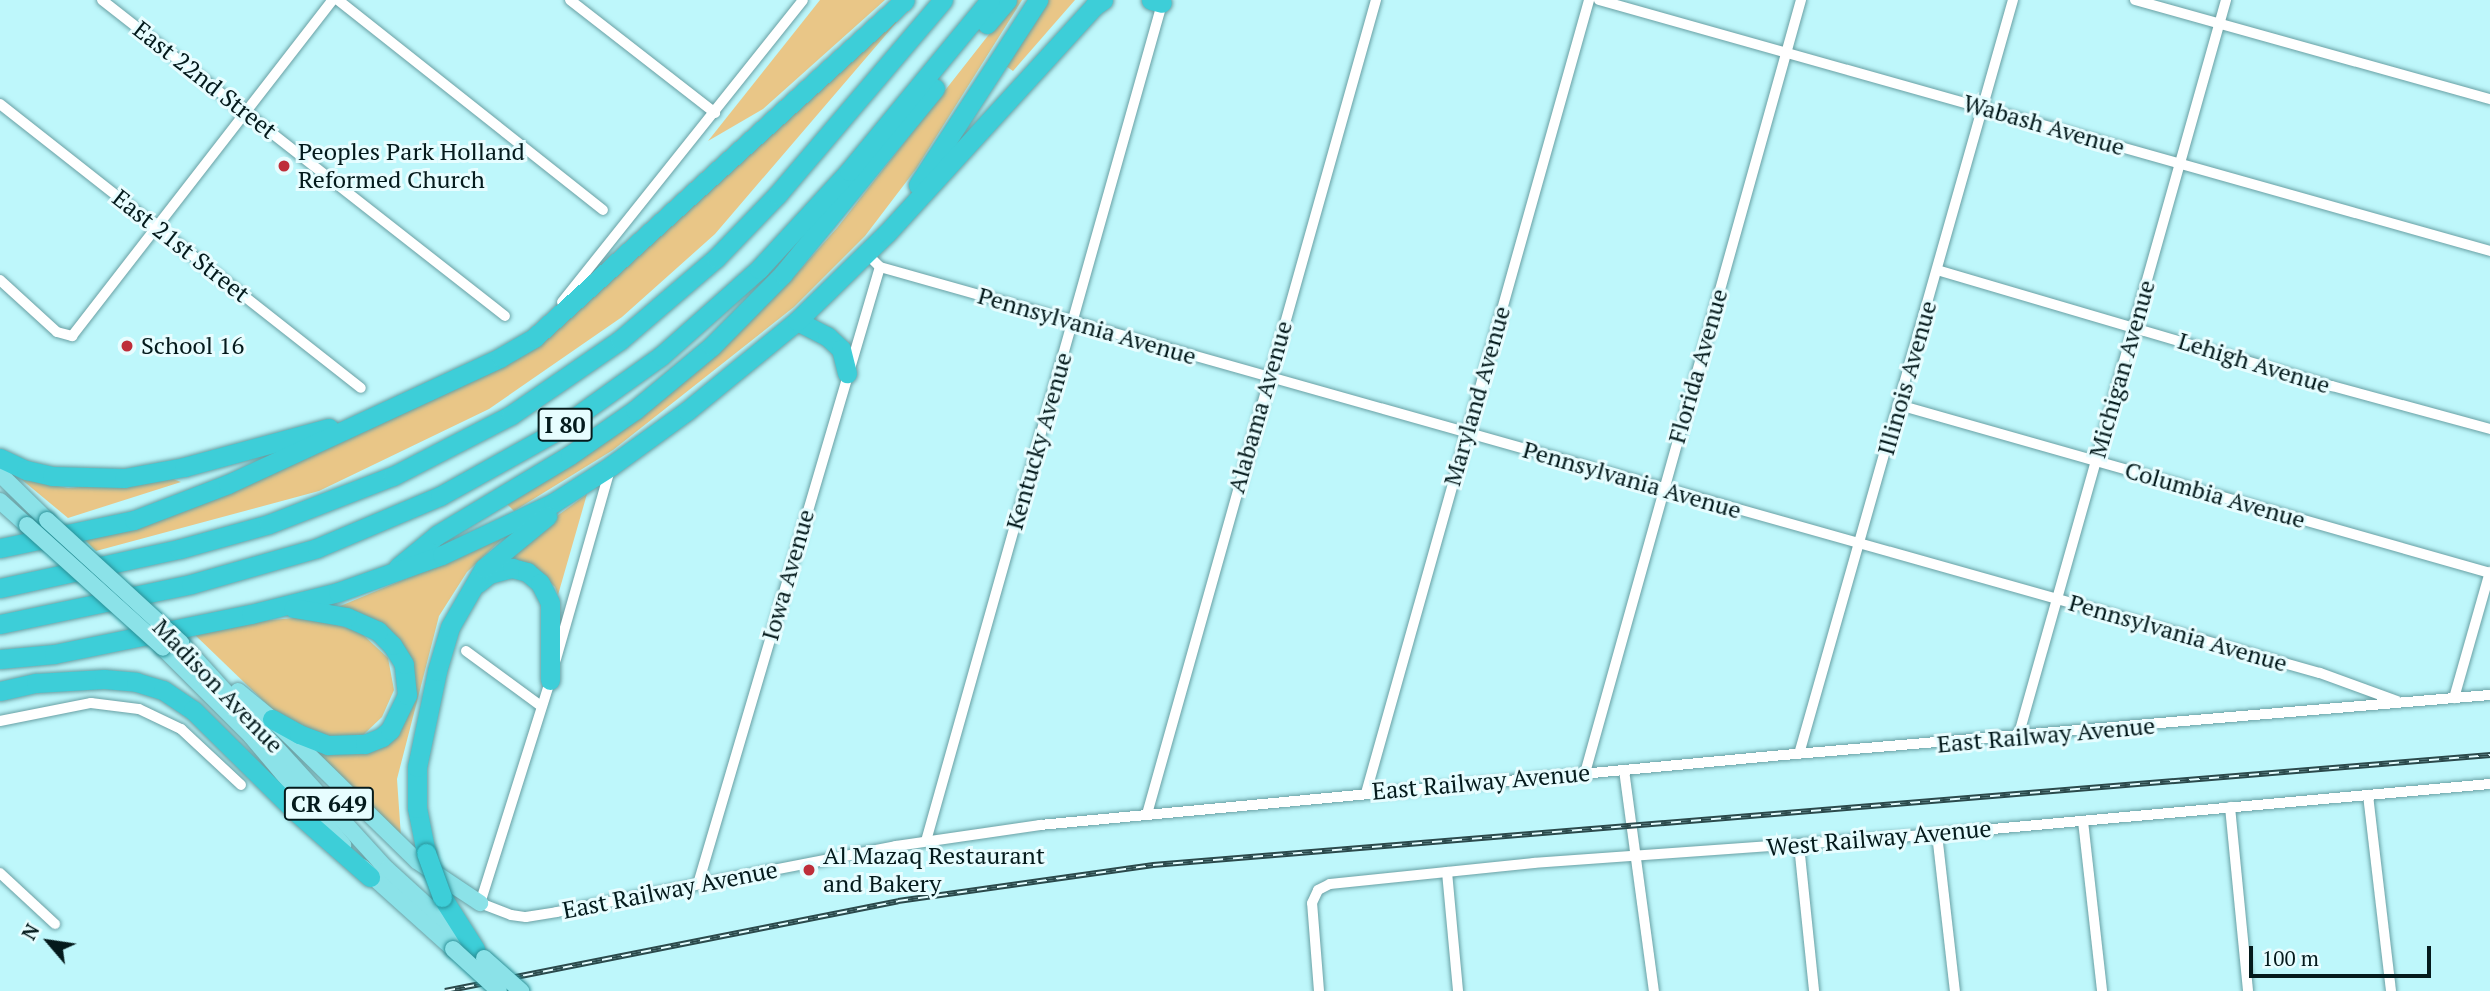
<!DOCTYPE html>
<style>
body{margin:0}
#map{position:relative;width:2490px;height:991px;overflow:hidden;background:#bef7fb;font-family:"PT Serif",serif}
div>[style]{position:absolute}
.green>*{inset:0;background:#e9c687}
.roads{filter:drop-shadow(0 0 2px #69a0a4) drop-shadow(0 0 2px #69a0a4)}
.minor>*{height:10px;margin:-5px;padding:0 5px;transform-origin:5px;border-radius:5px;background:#fff}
.primary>*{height:16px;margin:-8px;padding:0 8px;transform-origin:8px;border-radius:8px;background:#8be2e8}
.motorway>*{height:19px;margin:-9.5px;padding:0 9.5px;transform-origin:9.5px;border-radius:9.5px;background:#3dced8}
.rail>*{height:6px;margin-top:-3px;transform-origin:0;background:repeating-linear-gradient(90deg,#e7fdff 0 10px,#2b494b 0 20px);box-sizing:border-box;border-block:2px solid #2b494b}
.bridges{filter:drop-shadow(0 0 2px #298f96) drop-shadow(0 0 2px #298f96)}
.primary-bridge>*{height:16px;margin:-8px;padding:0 8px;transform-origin:8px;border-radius:8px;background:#8be2e8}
.motorway-bridge>*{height:19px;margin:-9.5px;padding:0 9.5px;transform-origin:9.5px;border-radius:9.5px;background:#3dced8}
.dots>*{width:19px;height:19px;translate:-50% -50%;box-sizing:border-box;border:4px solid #e7fdff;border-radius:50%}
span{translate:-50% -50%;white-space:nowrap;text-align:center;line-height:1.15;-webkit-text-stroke:6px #e7fdff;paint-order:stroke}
.shield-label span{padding:2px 5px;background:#e7fdff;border:2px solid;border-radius:5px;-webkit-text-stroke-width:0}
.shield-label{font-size:23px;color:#041a1c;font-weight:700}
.street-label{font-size:24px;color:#041a1c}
.poi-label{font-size:24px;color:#041a1c}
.left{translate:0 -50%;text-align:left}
.north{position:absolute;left:14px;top:907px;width:70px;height:70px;-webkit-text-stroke:5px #e7fdff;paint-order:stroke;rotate:299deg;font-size:19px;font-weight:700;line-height:28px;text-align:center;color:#041a1c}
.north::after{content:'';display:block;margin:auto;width:24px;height:32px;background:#041a1c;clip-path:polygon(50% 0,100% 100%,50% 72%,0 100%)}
.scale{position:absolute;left:2249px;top:946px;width:182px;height:32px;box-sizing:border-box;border:4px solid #041a1c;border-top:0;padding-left:9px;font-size:21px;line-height:24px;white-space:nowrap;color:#041a1c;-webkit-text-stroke:5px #e7fdff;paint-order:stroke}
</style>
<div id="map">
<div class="green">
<div style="clip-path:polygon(820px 0,885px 0,763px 109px,708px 141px)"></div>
<div style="clip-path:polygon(1016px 0,1022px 0,916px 169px,865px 236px,794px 307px,613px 450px,514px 511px,505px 502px,722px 342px,797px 273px,837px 228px)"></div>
<div style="clip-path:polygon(1042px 0,1075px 0,1013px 71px,1003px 64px)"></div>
<div style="clip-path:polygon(914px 2px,715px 234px,622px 317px,489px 409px,319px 491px,96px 551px,83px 538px,324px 445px,430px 401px,494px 371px)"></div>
<div style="clip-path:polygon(21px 479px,68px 488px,173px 479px,181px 482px,68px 518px)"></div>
<div style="clip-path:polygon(587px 494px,558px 595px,555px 587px,536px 568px,504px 555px)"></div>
<div style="clip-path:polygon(503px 538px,467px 572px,439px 616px,397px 779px,401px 837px,311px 747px,372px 748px,403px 718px,404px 651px,338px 607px)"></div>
<div style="clip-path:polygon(306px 617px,359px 631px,388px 658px,394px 690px,382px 717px,361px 737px,332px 740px,277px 714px,194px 634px,236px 623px)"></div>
</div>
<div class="roads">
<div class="minor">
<div style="left:102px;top:0;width:512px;rotate:38.1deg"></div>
<div style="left:338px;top:0;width:338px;rotate:38.4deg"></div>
<div style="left:570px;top:0;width:184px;rotate:37.9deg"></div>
<div style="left:1599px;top:0;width:926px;rotate:15.73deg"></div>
<div style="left:2135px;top:0;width:369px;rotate:15.6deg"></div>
<div style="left:0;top:104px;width:459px;rotate:38.2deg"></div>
<div style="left:867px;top:254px;width:18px;rotate:45deg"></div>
<div style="left:880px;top:267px;width:1496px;rotate:15.75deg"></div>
<div style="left:2320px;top:673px;width:82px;rotate:20deg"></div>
<div style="left:1937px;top:270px;width:412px;rotate:16.4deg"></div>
<div style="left:2332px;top:386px;width:164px;rotate:15.2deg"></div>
<div style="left:0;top:280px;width:77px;rotate:42.4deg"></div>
<div style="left:57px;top:332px;width:16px;rotate:15deg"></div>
<div style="left:72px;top:336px;width:425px;rotate:-52.2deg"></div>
<div style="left:562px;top:302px;width:386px;rotate:-51.4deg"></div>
<div style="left:1899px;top:405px;width:614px;rotate:15.87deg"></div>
<div style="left:466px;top:651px;width:93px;rotate:36.3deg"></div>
<div style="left:556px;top:659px;width:201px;rotate:-74.1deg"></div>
<div style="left:552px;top:675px;width:239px;rotate:107.5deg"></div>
<div style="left:480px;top:903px;width:33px;rotate:21deg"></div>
<div style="left:511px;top:915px;width:15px;rotate:8deg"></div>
<div style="left:526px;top:917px;width:31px;rotate:-9deg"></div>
<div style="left:557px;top:912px;width:345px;rotate:-11deg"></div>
<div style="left:896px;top:846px;width:146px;rotate:-8.3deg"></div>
<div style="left:1040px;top:825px;width:735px;rotate:-5.38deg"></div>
<div style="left:1772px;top:756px;width:721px;rotate:-4.86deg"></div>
<div style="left:2454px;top:698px;width:131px;rotate:-74.1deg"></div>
<div style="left:0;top:721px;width:93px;rotate:-11.2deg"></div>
<div style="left:91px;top:703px;width:48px;rotate:7.1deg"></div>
<div style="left:139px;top:709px;width:47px;rotate:25.5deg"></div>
<div style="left:181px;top:729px;width:82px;rotate:43deg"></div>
<div style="left:2018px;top:737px;width:766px;rotate:-74.24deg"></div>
<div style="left:1799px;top:754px;width:784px;rotate:-74.16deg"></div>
<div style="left:1624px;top:770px;width:223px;rotate:82.3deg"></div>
<div style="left:1585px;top:773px;width:803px;rotate:-74.39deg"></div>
<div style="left:1366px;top:793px;width:824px;rotate:-74.29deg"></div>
<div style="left:2368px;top:795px;width:197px;rotate:83.3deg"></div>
<div style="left:2230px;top:807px;width:185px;rotate:84.4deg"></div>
<div style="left:1147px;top:814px;width:846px;rotate:-74.29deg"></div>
<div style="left:2083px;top:821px;width:171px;rotate:83.6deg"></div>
<div style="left:1937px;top:834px;width:158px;rotate:83.5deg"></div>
<div style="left:926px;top:841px;width:874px;rotate:-74.26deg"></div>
<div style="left:1799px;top:845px;width:147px;rotate:84.1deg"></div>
<div style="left:1447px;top:872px;width:120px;rotate:84.7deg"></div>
<div style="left:0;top:873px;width:75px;rotate:42.8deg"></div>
<div style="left:698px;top:884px;width:643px;rotate:-73.57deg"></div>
<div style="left:1319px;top:991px;width:88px;rotate:-94.5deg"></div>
<div style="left:1312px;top:903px;width:14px;rotate:-65deg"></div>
<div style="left:1318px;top:890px;width:13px;rotate:-27deg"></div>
<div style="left:1330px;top:884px;width:205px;rotate:-5.9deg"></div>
<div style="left:1534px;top:863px;width:404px;rotate:-4.1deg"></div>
<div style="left:1937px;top:834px;width:555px;rotate:-5.17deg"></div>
</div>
<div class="primary">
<div style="left:0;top:474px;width:66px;rotate:44.4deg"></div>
<div style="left:0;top:501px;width:36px;rotate:42deg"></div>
<div style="left:181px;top:643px;width:306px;rotate:47.7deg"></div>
<div style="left:387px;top:869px;width:105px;rotate:42.3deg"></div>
<div style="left:163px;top:648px;width:124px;rotate:45deg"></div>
<div style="left:251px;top:736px;width:143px;rotate:49.8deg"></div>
<div style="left:238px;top:691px;width:44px;rotate:39.5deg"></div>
<div style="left:272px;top:719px;width:203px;rotate:44.4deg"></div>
<div style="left:417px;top:861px;width:76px;rotate:33.7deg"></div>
<div style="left:362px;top:867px;width:122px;rotate:42deg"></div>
</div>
<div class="motorway">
<div style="left:1151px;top:0;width:11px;rotate:15deg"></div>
<div style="left:987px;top:24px;width:31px;rotate:-50deg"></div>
<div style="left:918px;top:185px;width:221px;rotate:-57deg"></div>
<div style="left:797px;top:321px;width:34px;rotate:27deg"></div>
<div style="left:827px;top:336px;width:19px;rotate:43deg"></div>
<div style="left:841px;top:349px;width:25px;rotate:76deg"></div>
<div style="left:0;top:458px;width:29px;rotate:25deg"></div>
<div style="left:26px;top:470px;width:27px;rotate:13deg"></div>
<div style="left:52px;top:476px;width:72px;rotate:1.6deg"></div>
<div style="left:124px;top:478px;width:61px;rotate:-10.4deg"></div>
<div style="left:184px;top:467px;width:150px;rotate:-15.1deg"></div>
<div style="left:0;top:548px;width:137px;rotate:-11.8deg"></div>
<div style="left:134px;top:520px;width:101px;rotate:-21deg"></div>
<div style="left:228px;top:484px;width:301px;rotate:-24.9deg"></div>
<div style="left:501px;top:357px;width:39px;rotate:-30deg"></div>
<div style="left:535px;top:337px;width:500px;rotate:-42.33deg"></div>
<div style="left:398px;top:567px;width:50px;rotate:-39.4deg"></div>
<div style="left:437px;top:535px;width:155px;rotate:-31deg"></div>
<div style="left:570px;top:455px;width:79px;rotate:-34.7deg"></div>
<div style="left:635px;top:410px;width:100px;rotate:-39.7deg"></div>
<div style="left:712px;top:346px;width:101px;rotate:-45.4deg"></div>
<div style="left:783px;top:274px;width:240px;rotate:-50.7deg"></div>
<div style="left:478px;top:583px;width:14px;rotate:-39deg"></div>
<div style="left:489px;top:574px;width:24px;rotate:-15deg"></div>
<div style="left:512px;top:568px;width:16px;rotate:15deg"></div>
<div style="left:527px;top:572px;width:17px;rotate:40deg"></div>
<div style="left:540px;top:583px;width:22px;rotate:63deg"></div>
<div style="left:550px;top:603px;width:77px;rotate:90deg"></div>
<div style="left:0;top:588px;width:183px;rotate:-12.3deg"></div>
<div style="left:179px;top:549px;width:93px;rotate:-15.5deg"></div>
<div style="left:269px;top:524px;width:133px;rotate:-21.2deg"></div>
<div style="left:393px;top:476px;width:133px;rotate:-27.3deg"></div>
<div style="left:511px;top:415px;width:132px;rotate:-34.5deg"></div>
<div style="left:620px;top:340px;width:126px;rotate:-40.5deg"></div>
<div style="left:716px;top:258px;width:88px;rotate:-45.9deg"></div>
<div style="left:777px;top:195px;width:256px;rotate:-49.6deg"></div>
<div style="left:0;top:624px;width:195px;rotate:-11.8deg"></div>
<div style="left:191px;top:584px;width:131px;rotate:-15.9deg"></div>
<div style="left:317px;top:548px;width:134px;rotate:-22.9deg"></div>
<div style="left:440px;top:496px;width:129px;rotate:-29.1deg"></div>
<div style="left:553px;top:433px;width:133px;rotate:-35.5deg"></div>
<div style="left:661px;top:356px;width:131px;rotate:-41.6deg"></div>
<div style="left:759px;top:269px;width:133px;rotate:-47.4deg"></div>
<div style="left:849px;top:171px;width:222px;rotate:-50.5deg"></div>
<div style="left:0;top:659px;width:54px;rotate:-5.3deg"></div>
<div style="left:54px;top:654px;width:201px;rotate:-11.5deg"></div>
<div style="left:251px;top:614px;width:90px;rotate:-14.2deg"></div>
<div style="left:338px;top:592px;width:110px;rotate:-19.6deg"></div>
<div style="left:442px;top:555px;width:123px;rotate:-25.1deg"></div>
<div style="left:553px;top:503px;width:69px;rotate:-32.5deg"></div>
<div style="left:611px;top:466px;width:94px;rotate:-35.9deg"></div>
<div style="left:687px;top:411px;width:142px;rotate:-39.3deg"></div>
<div style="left:797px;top:321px;width:126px;rotate:-44.4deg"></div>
<div style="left:887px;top:233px;width:307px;rotate:-47.6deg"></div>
<div style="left:1094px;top:6px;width:11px;rotate:-34deg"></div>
<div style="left:0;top:691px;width:37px;rotate:-13deg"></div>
<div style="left:36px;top:683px;width:68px;rotate:-3.4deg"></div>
<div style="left:104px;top:679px;width:32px;rotate:5deg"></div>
<div style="left:136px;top:682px;width:28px;rotate:17deg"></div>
<div style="left:163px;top:690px;width:36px;rotate:34deg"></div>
<div style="left:193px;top:710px;width:144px;rotate:44.7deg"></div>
<div style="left:295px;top:811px;width:100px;rotate:41.3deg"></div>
<div style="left:272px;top:719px;width:31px;rotate:29deg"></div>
<div style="left:299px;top:734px;width:31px;rotate:21deg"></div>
<div style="left:328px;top:745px;width:37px;rotate:-2deg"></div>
<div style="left:365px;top:744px;width:18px;rotate:-22deg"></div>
<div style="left:382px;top:737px;width:11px;rotate:-41deg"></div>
<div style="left:390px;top:730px;width:39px;rotate:-64deg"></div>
<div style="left:407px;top:695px;width:31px;rotate:-96deg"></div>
<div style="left:404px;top:664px;width:22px;rotate:-122deg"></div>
<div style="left:392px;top:645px;width:20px;rotate:-135deg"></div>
<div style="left:378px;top:631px;width:34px;rotate:-156deg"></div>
<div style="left:347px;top:617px;width:54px;rotate:-170.4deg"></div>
<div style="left:426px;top:853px;width:46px;rotate:-101.3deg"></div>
<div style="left:417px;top:808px;width:41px;rotate:-90deg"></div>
<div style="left:417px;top:767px;width:98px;rotate:-78.2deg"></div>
<div style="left:437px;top:671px;width:46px;rotate:-73.5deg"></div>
<div style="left:450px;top:627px;width:68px;rotate:-60deg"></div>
<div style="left:484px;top:568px;width:82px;rotate:-39.5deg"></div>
<div style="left:442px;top:897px;width:62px;rotate:57.6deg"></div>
</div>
</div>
<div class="rail">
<div style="left:445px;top:991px;width:462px;rotate:-11.2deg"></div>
<div style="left:898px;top:901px;width:258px;rotate:-8deg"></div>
<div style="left:1153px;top:865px;width:1342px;rotate:-4.7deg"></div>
</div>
<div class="bridges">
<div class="primary-bridge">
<div style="left:47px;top:520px;width:182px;rotate:42.5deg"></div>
<div style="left:27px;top:525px;width:183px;rotate:42.1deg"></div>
<div style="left:453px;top:949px;width:62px;rotate:42.4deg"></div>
<div style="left:484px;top:958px;width:50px;rotate:41.7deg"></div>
</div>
<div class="motorway-bridge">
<div style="left:426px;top:853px;width:47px;rotate:70deg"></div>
</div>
</div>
<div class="dots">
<div style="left:284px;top:166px;background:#be2e3a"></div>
<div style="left:127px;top:346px;background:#be2e3a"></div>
<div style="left:809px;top:870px;background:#be2e3a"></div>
</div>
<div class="shield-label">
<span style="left:565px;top:425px">I 80</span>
<span style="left:329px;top:804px">CR 649</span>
</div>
<div class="street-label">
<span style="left:205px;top:80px;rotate:38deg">East 22nd Street</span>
<span style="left:2044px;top:125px;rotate:16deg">Wabash Avenue</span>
<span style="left:181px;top:246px;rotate:38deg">East 21st Street</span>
<span style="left:1087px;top:326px;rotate:16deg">Pennsylvania Avenue</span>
<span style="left:2254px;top:363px;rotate:17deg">Lehigh Avenue</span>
<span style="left:1698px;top:366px;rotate:-74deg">Florida Avenue</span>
<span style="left:2122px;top:369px;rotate:-74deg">Michigan Avenue</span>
<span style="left:1907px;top:378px;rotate:-74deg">Illinois Avenue</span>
<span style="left:1477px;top:396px;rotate:-74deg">Maryland Avenue</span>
<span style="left:1260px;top:407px;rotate:-74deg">Alabama Avenue</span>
<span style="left:1039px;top:441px;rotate:-74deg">Kentucky Avenue</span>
<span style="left:1632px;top:480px;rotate:16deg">Pennsylvania Avenue</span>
<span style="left:2215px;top:495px;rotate:16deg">Columbia Avenue</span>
<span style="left:788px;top:575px;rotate:-74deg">Iowa Avenue</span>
<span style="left:2178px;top:633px;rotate:16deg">Pennsylvania Avenue</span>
<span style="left:218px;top:686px;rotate:46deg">Madison Avenue</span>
<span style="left:2046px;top:735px;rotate:-5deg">East Railway Avenue</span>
<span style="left:1481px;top:782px;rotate:-5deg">East Railway Avenue</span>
<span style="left:1879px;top:838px;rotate:-5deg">West Railway Avenue</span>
<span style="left:670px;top:890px;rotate:-11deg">East Railway Avenue</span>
</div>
<div class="poi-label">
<span class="left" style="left:298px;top:166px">Peoples Park Holland<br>Reformed Church</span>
<span class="left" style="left:141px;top:346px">School 16</span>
<span class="left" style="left:823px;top:870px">Al Mazaq Restaurant<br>and Bakery</span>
</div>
<div class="north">N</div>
<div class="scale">100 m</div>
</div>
